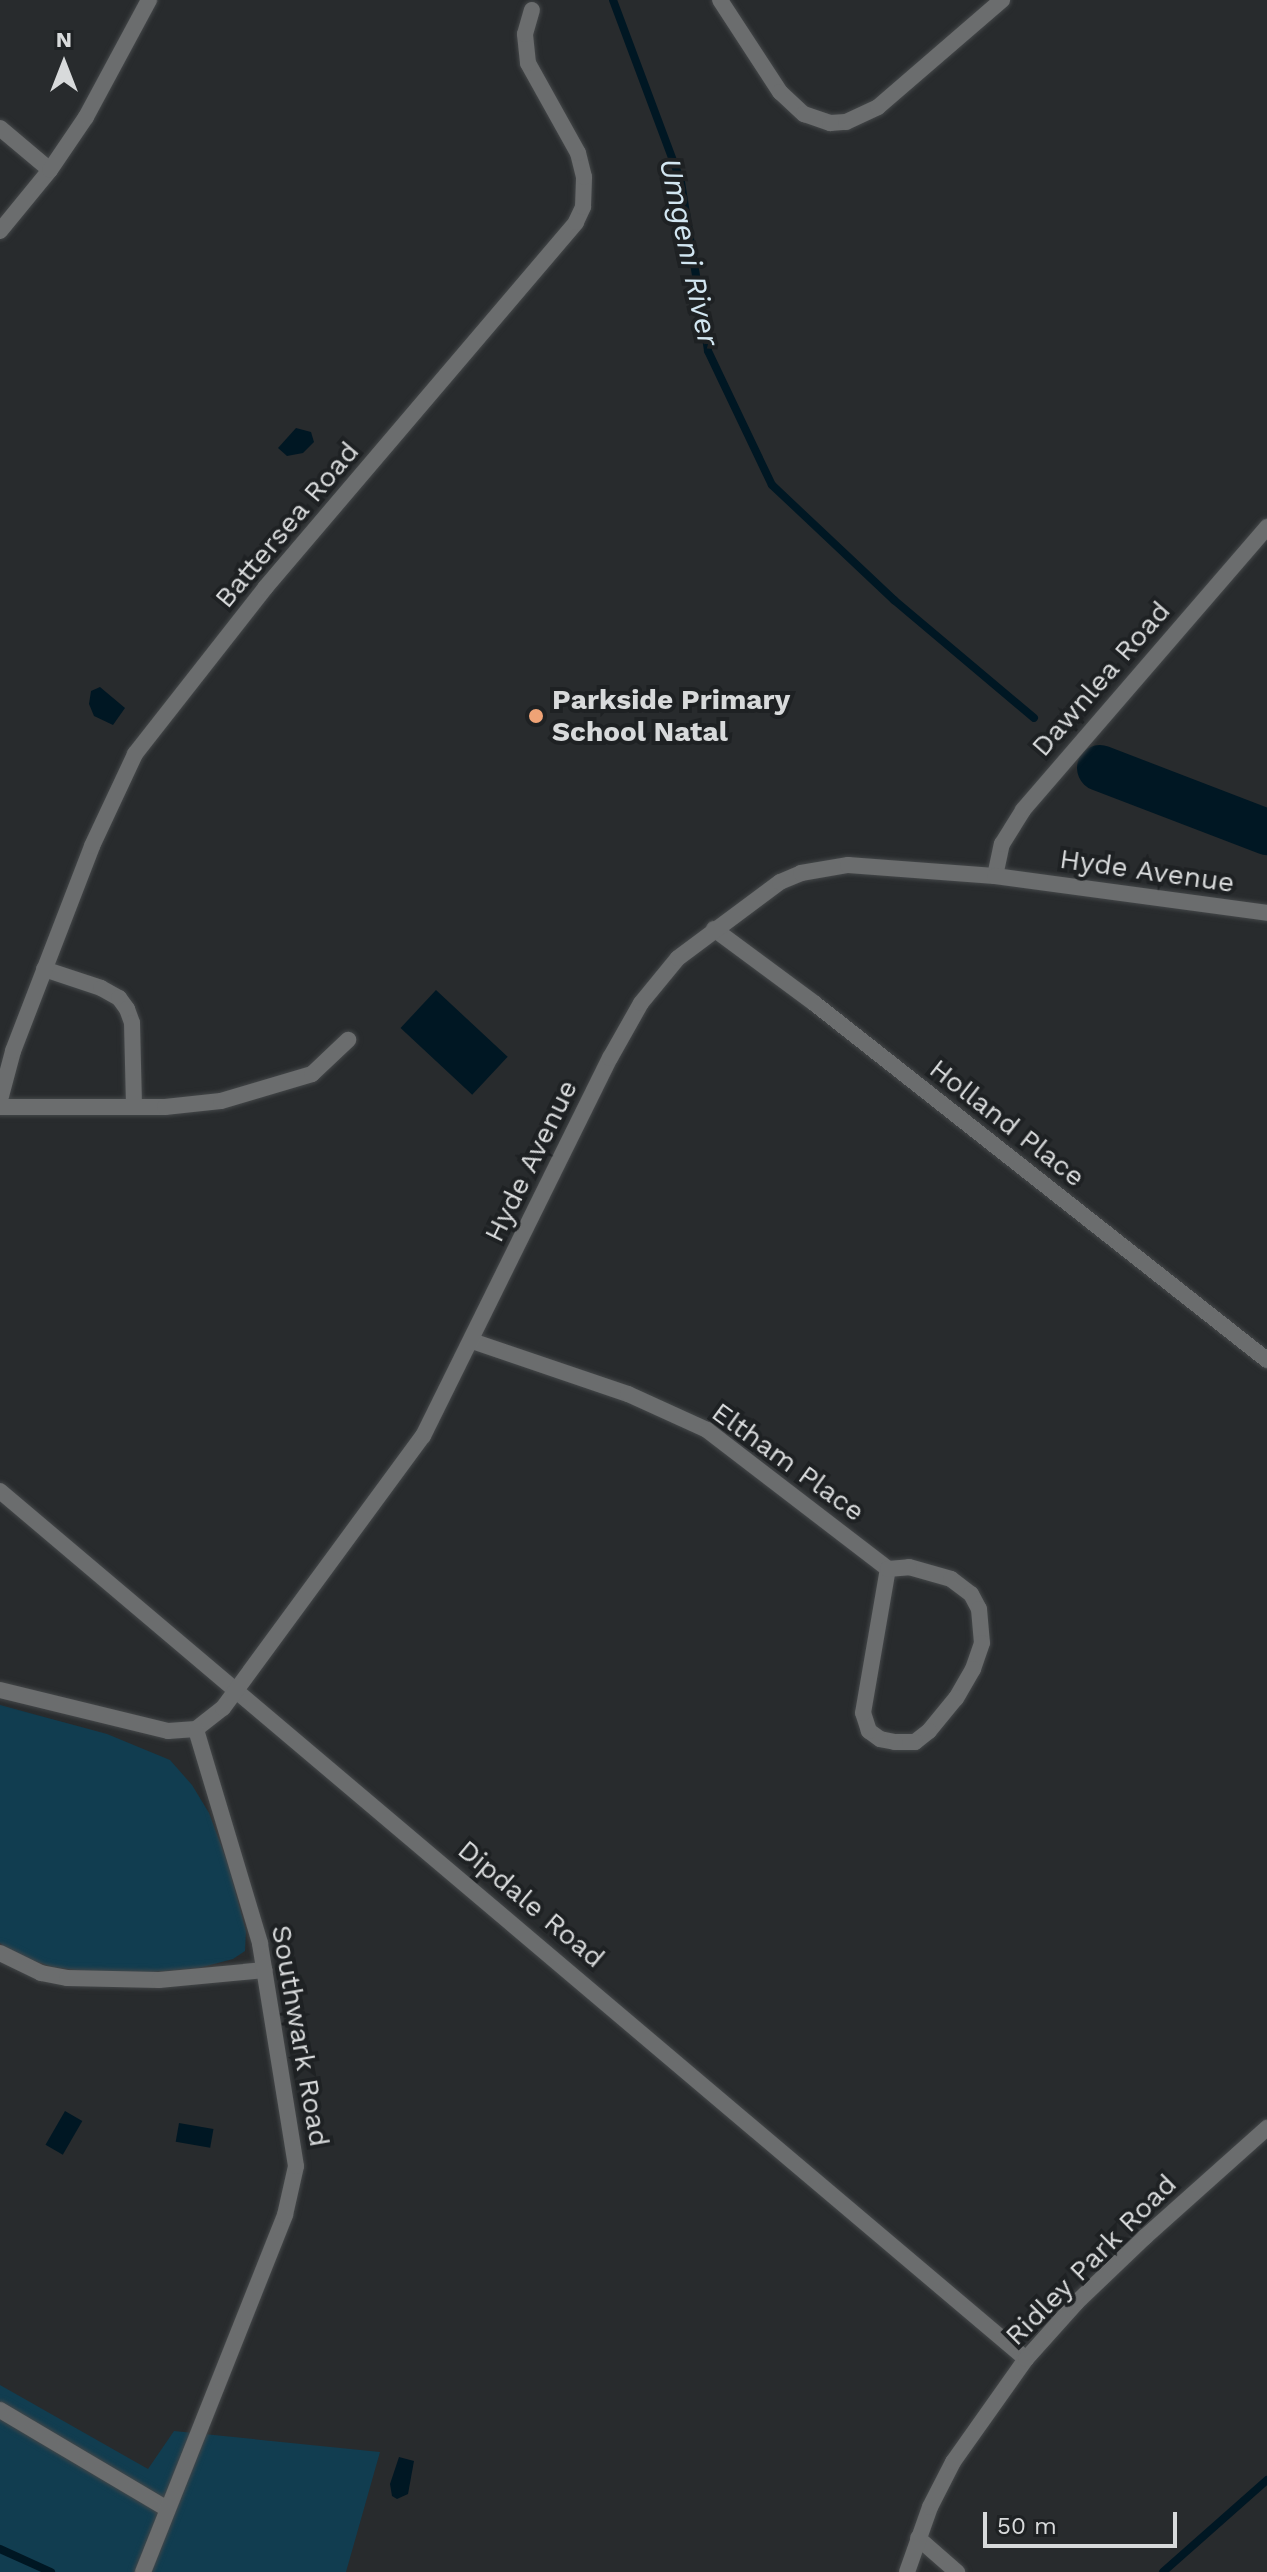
<!DOCTYPE html>
<style>
body{margin:0}
#map{position:relative;width:1267px;height:2572px;overflow:hidden;background:#282b2d;font-family:"Work Sans",sans-serif}
div>[style]{position:absolute}
.green>*{inset:0;background:#113d50}
.water>*{inset:0;background:#001723;transform-origin:0 0}
.stream>*{height:8px;margin:-4px;padding:0 4px;transform-origin:4px;border-radius:4px;background:#001723}
.river>*{height:46px;margin:-23px;padding:0 23px;transform-origin:23px;border-radius:23px;background:#001723}
.roads{filter:drop-shadow(0 0 2px #444749) drop-shadow(0 0 2px #444749)}
.minor>*{height:16px;margin:-8px;padding:0 8px;transform-origin:8px;border-radius:8px;background:#6b6d6e}
.tertiary>*{height:16px;margin:-8px;padding:0 8px;transform-origin:8px;border-radius:8px;background:#6b6d6e}
.dots>*{width:22px;height:22px;translate:-50% -50%;box-sizing:border-box;border:4px solid #1e2123;border-radius:50%}
span{translate:-50% -50%;white-space:nowrap;text-align:center;line-height:1.15;-webkit-text-stroke:8px #1e2123;paint-order:stroke}
.street-label{font-size:28px;color:#d8dadb}
.poi-label{font-size:28px;color:#d8dadb;font-weight:700}
.left{translate:0 -50%;text-align:left}
.water-label{font-size:30px;color:#d2e6f1;font-style:italic}
.north{position:absolute;left:24px;top:24px;width:80px;height:80px;-webkit-text-stroke:6px #1e2123;paint-order:stroke;rotate:0deg;font-size:22px;font-weight:700;line-height:32px;text-align:center;color:#d8dadb}
.north::after{content:'';display:block;margin:auto;width:28px;height:36px;background:#d8dadb;clip-path:polygon(50% 0,100% 100%,50% 72%,0 100%)}
.scale{position:absolute;left:983px;top:2512px;width:194px;height:36px;box-sizing:border-box;border:4px solid #d8dadb;border-top:0;padding-left:10px;font-size:24px;line-height:28px;white-space:nowrap;color:#d8dadb;-webkit-text-stroke:6px #1e2123;paint-order:stroke}
</style>
<div id="map">
<div class="green">
<div style="clip-path:polygon(0 1705px,107px 1734px,170px 1760px,192px 1785px,209px 1813px,228px 1864px,246px 1931px,245px 1951px,233px 1959px,199px 1968px,140px 1973px,92px 1972px,53px 1967px,16px 1955px,0 1943px)"></div>
<div style="clip-path:polygon(0 2385px,148px 2469px,174px 2431px,380px 2452px,346px 2572px,0 2572px)"></div>
</div>
<div class="water">
<div style="clip-path:polygon(296px 428px,311px 432px,314px 442px,303px 453px,287px 456px,278px 448px)"></div>
<div style="clip-path:polygon(100px 687px,125px 708px,113px 725px,94px 716px,89px 704px,91px 691px)"></div>
<div style="left:436px;top:990px;width:98px;height:52px;rotate:43deg"></div>
<div style="left:65px;top:2111px;width:20px;height:39px;rotate:30deg"></div>
<div style="left:179px;top:2123px;width:35px;height:19px;rotate:10deg"></div>
<div style="clip-path:polygon(399px 2457px,414px 2461px,408px 2494px,397px 2499px,392px 2496px,390px 2484px)"></div>
</div>
<div class="stream">
<div style="left:613px;top:0;width:194px;rotate:69.5deg"></div>
<div style="left:681px;top:182px;width:171px;rotate:80.9deg"></div>
<div style="left:708px;top:351px;width:148px;rotate:64.5deg"></div>
<div style="left:772px;top:485px;width:168px;rotate:43.3deg"></div>
<div style="left:894px;top:600px;width:183px;rotate:40.1deg"></div>
<div style="left:0;top:2549px;width:56px;rotate:24.3deg"></div>
<div style="left:1163px;top:2572px;width:139px;rotate:-41.5deg"></div>
</div>
<div class="river">
<div style="left:1100px;top:768px;width:179px;rotate:21deg"></div>
</div>
<div class="roads">
<div class="minor">
<div style="left:720px;top:0;width:110px;rotate:56.9deg"></div>
<div style="left:780px;top:92px;width:33px;rotate:43deg"></div>
<div style="left:804px;top:114px;width:28px;rotate:19deg"></div>
<div style="left:830px;top:123px;width:16px;rotate:-4deg"></div>
<div style="left:846px;top:122px;width:35px;rotate:-25deg"></div>
<div style="left:878px;top:107px;width:164px;rotate:-40.8deg"></div>
<div style="left:0;top:128px;width:65px;rotate:40deg"></div>
<div style="left:0;top:231px;width:79px;rotate:-50.7deg"></div>
<div style="left:50px;top:170px;width:64px;rotate:-55.8deg"></div>
<div style="left:86px;top:117px;width:133px;rotate:-61.7deg"></div>
<div style="left:995px;top:876px;width:33px;rotate:-78deg"></div>
<div style="left:1002px;top:844px;width:40px;rotate:-58deg"></div>
<div style="left:1023px;top:810px;width:374px;rotate:-49.2deg"></div>
<div style="left:714px;top:929px;width:124px;rotate:36.5deg"></div>
<div style="left:814px;top:1003px;width:577px;rotate:38.24deg"></div>
<div style="left:44px;top:969px;width:60px;rotate:18.4deg"></div>
<div style="left:101px;top:988px;width:21px;rotate:29deg"></div>
<div style="left:119px;top:998px;width:14px;rotate:54deg"></div>
<div style="left:127px;top:1009px;width:15px;rotate:70deg"></div>
<div style="left:132px;top:1023px;width:83px;rotate:88.6deg"></div>
<div style="left:0;top:1100px;width:51px;rotate:-75.1deg"></div>
<div style="left:13px;top:1051px;width:220px;rotate:-68.9deg"></div>
<div style="left:92px;top:846px;width:102px;rotate:-64.9deg"></div>
<div style="left:135px;top:754px;width:211px;rotate:-51.9deg"></div>
<div style="left:265px;top:588px;width:480px;rotate:-49.6deg"></div>
<div style="left:576px;top:222px;width:17px;rotate:-65deg"></div>
<div style="left:583px;top:207px;width:30px;rotate:-88deg"></div>
<div style="left:584px;top:177px;width:25px;rotate:-104deg"></div>
<div style="left:578px;top:153px;width:103px;rotate:-119.1deg"></div>
<div style="left:528px;top:63px;width:29px;rotate:-96deg"></div>
<div style="left:525px;top:34px;width:25px;rotate:-74deg"></div>
<div style="left:0;top:1107px;width:165px"></div>
<div style="left:165px;top:1107px;width:56px;rotate:-6.1deg"></div>
<div style="left:221px;top:1101px;width:95px;rotate:-16.5deg"></div>
<div style="left:312px;top:1074px;width:50px;rotate:-43.4deg"></div>
<div style="left:472px;top:1341px;width:165px;rotate:18.8deg"></div>
<div style="left:628px;top:1394px;width:87px;rotate:24.5deg"></div>
<div style="left:707px;top:1430px;width:228px;rotate:37.5deg"></div>
<div style="left:0;top:1491px;width:1344px;rotate:40.23deg"></div>
<div style="left:909px;top:1567px;width:44px;rotate:15.9deg"></div>
<div style="left:951px;top:1579px;width:25px;rotate:37deg"></div>
<div style="left:971px;top:1594px;width:17px;rotate:62deg"></div>
<div style="left:979px;top:1609px;width:34px;rotate:85deg"></div>
<div style="left:982px;top:1643px;width:28px;rotate:109deg"></div>
<div style="left:973px;top:1669px;width:34px;rotate:120deg"></div>
<div style="left:956px;top:1698px;width:43px;rotate:129.3deg"></div>
<div style="left:929px;top:1731px;width:18px;rotate:142deg"></div>
<div style="left:915px;top:1742px;width:20px;rotate:180deg"></div>
<div style="left:895px;top:1742px;width:15px;rotate:-169deg"></div>
<div style="left:880px;top:1739px;width:14px;rotate:-144deg"></div>
<div style="left:869px;top:1731px;width:19px;rotate:-108deg"></div>
<div style="left:863px;top:1713px;width:146px;rotate:-80.2deg"></div>
<div style="left:888px;top:1569px;width:21px;rotate:-5deg"></div>
<div style="left:0;top:1690px;width:173px;rotate:13.7deg"></div>
<div style="left:168px;top:1731px;width:28px;rotate:-4deg"></div>
<div style="left:196px;top:1729px;width:34px;rotate:-38deg"></div>
<div style="left:223px;top:1708px;width:338px;rotate:-53.7deg"></div>
<div style="left:423px;top:1436px;width:422px;rotate:-63.7deg"></div>
<div style="left:610px;top:1058px;width:63px;rotate:-60.6deg"></div>
<div style="left:641px;top:1003px;width:58px;rotate:-50.6deg"></div>
<div style="left:678px;top:958px;width:127px;rotate:-36.7deg"></div>
<div style="left:780px;top:882px;width:23px;rotate:-23deg"></div>
<div style="left:801px;top:873px;width:48px;rotate:-9.7deg"></div>
<div style="left:848px;top:865px;width:147px;rotate:4.3deg"></div>
<div style="left:995px;top:876px;width:275px;rotate:7.7deg"></div>
<div style="left:0;top:1953px;width:46px;rotate:26deg"></div>
<div style="left:41px;top:1973px;width:26px;rotate:11deg"></div>
<div style="left:67px;top:1978px;width:92px;rotate:1.2deg"></div>
<div style="left:159px;top:1980px;width:106px;rotate:-5.4deg"></div>
<div style="left:0;top:2410px;width:193px;rotate:30.6deg"></div>
<div style="left:918px;top:2538px;width:52px;rotate:41.1deg"></div>
<div style="left:143px;top:2572px;width:384px;rotate:-68.3deg"></div>
<div style="left:285px;top:2215px;width:50px;rotate:-77.3deg"></div>
<div style="left:296px;top:2166px;width:226px;rotate:-99.2deg"></div>
<div style="left:260px;top:1943px;width:223px;rotate:-106.7deg"></div>
</div>
<div class="tertiary">
<div style="left:907px;top:2572px;width:69px;rotate:-70.5deg"></div>
<div style="left:930px;top:2507px;width:51px;rotate:-62.9deg"></div>
<div style="left:953px;top:2462px;width:126px;rotate:-54.7deg"></div>
<div style="left:1026px;top:2359px;width:76px;rotate:-48.2deg"></div>
<div style="left:1077px;top:2302px;width:94px;rotate:-43.7deg"></div>
<div style="left:1145px;top:2237px;width:164px;rotate:-41.8deg"></div>
</div>
</div>
<div class="dots">
<div style="left:536px;top:716px;background:#efa376"></div>
</div>
<div class="street-label">
<span style="left:287px;top:525px;rotate:-50deg">Battersea Road</span>
<span style="left:1101px;top:679px;rotate:-49deg">Dawnlea Road</span>
<span style="left:1147px;top:871px;rotate:8deg">Hyde Avenue</span>
<span style="left:1007px;top:1123px;rotate:38deg">Holland Place</span>
<span style="left:531px;top:1161px;rotate:-64deg">Hyde Avenue</span>
<span style="left:788px;top:1462px;rotate:36deg">Eltham Place</span>
<span style="left:531px;top:1904px;rotate:40deg">Dipdale Road</span>
<span style="left:300px;top:2036px;rotate:80deg">Southwark Road</span>
<span style="left:1091px;top:2260px;rotate:-45deg">Ridley Park Road</span>
</div>
<div class="poi-label">
<span class="left" style="left:552px;top:716px">Parkside Primary<br>School Natal</span>
</div>
<div class="water-label">
<span style="left:689px;top:252px;rotate:78deg">Umgeni River</span>
</div>
<div class="north">N</div>
<div class="scale">50 m</div>
</div>
